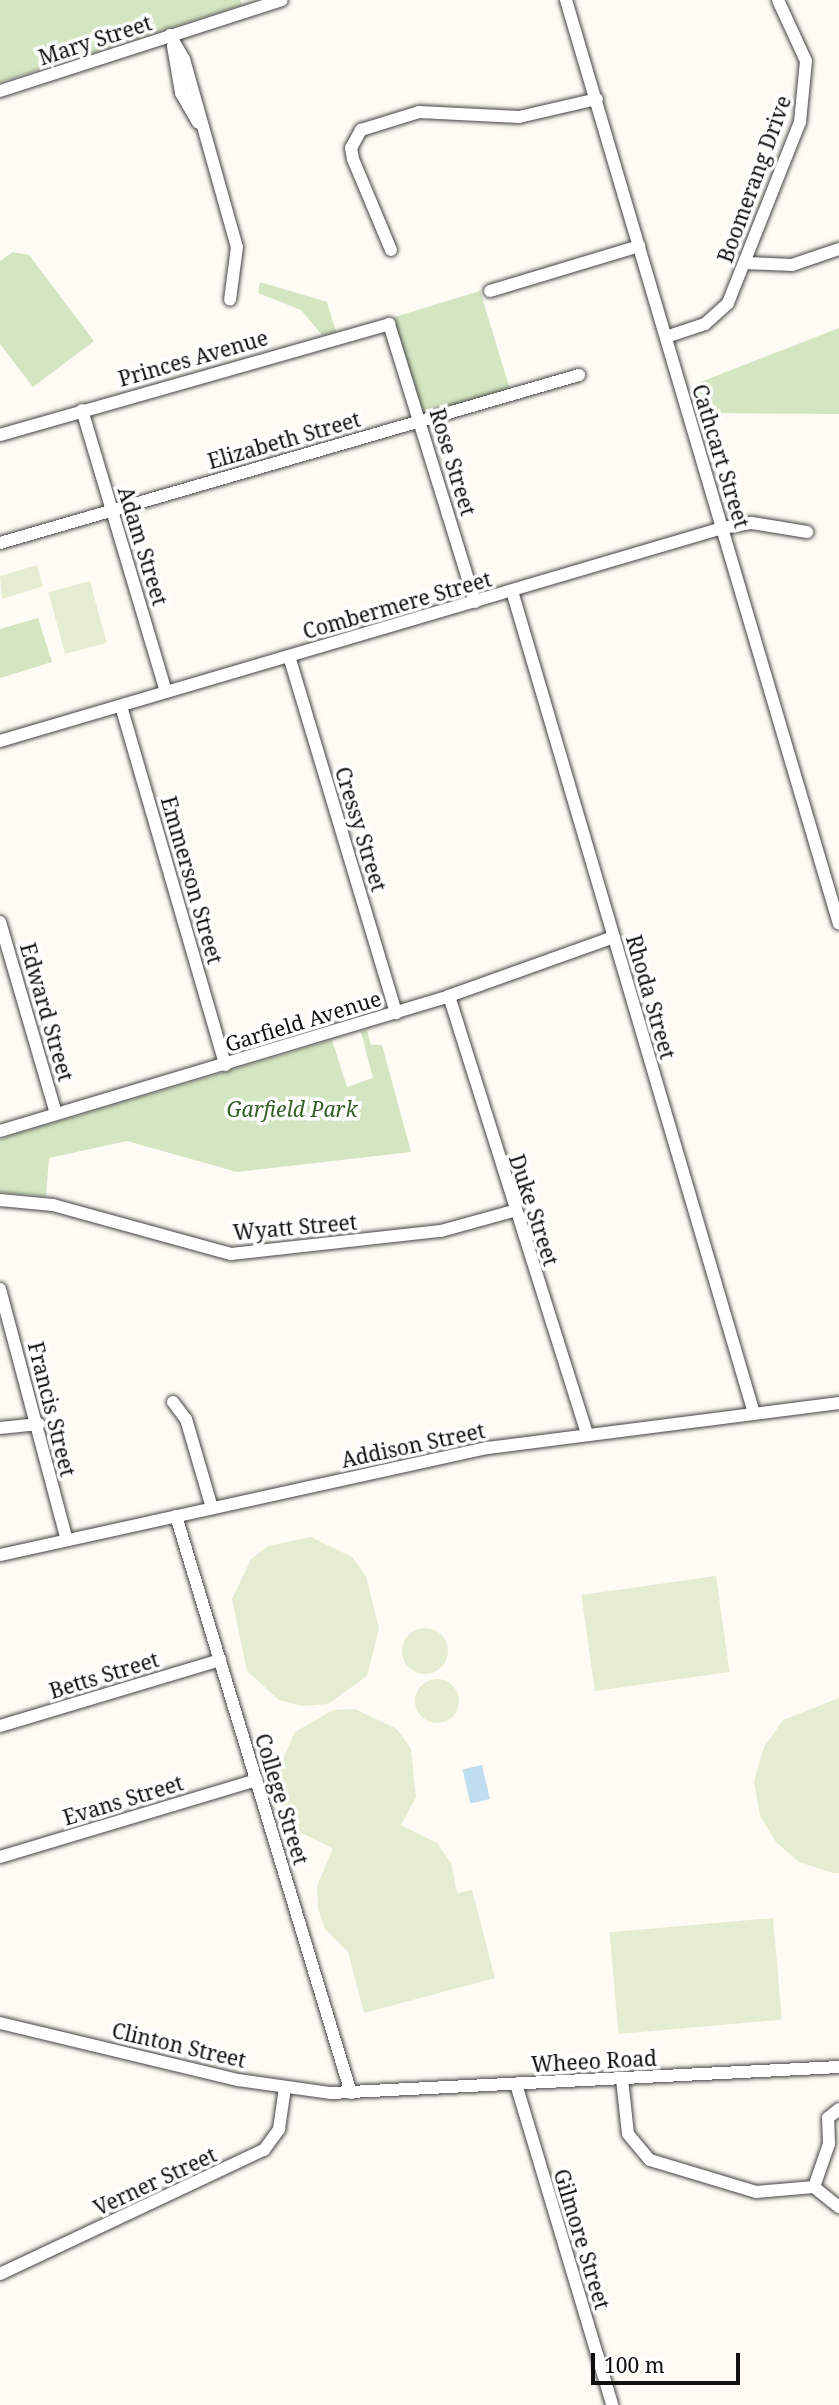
<!DOCTYPE html>
<style>
body{margin:0}
#map{position:relative;width:839px;height:2405px;overflow:hidden;background:#fdfbf4;font-family:"Noto Serif",serif}
div>[style]{position:absolute}
.green>*{inset:0;background:#d4e5c1;transform-origin:0 0}
.pitch>*{inset:0;background:#e4edd1;transform-origin:0 0}
.round{border-radius:50%}
.water>*{inset:0;background:#beddef;transform-origin:0 0}
.roads{filter:drop-shadow(0 0 2px #434343) drop-shadow(0 0 2px #434343)}
.minor>*{height:12px;margin:-6px;padding:0 6px;transform-origin:6px;border-radius:6px;background:#fff}
span{translate:-50% -50%;white-space:nowrap;text-align:center;line-height:1.15;-webkit-text-stroke:7px #fff;paint-order:stroke}
.street-label{font-size:21px;color:#101010}
.park-label{font-size:21px;color:#346027;font-style:italic}
.scale{position:absolute;left:591px;top:2353px;width:149px;height:32px;box-sizing:border-box;border:4px solid #101010;border-top:0;padding-left:9px;font-size:21px;line-height:24px;white-space:nowrap;color:#101010;-webkit-text-stroke:5px #fff;paint-order:stroke}
</style>
<div id="map">
<div class="green">
<div style="clip-path:polygon(0 0,240px 0,242px 5px,0 82px)"></div>
<div style="clip-path:polygon(13px 252px,29px 255px,94px 341px,33px 387px,0 344px,0 261px)"></div>
<div style="clip-path:polygon(260px 282px,327px 302px,336px 332px,322px 335px,301px 310px,258px 293px)"></div>
<div style="left:480px;top:291px;width:103px;height:91px;rotate:73deg"></div>
<div style="clip-path:polygon(839px 328px,839px 414px,705px 413px,695px 384px)"></div>
<div style="clip-path:polygon(38px 618px,52px 662px,0 678px,0 629px)"></div>
<div style="clip-path:polygon(367px 1030px,371px 1045px,382px 1045px,411px 1152px,237px 1172px,127px 1141px,49px 1158px,46px 1196px,0 1192px,0 1139px,332px 1040px,347px 1087px,373px 1078px,361px 1032px)"></div>
</div>
<div class="pitch">
<div style="clip-path:polygon(37px 565px,43px 586px,2px 599px,0 576px)"></div>
<div style="left:90px;top:581px;width:64px;height:43px;rotate:75deg"></div>
<div style="clip-path:polygon(311px 1537px,352px 1557px,366px 1576px,379px 1629px,367px 1676px,328px 1704px,303px 1706px,279px 1700px,247px 1671px,232px 1599px,251px 1559px,268px 1546px)"></div>
<div style="left:716px;top:1576px;width:97px;height:136px;rotate:82deg"></div>
<div class="round" style="left:402px;top:1628px;width:46px;height:46px"></div>
<div class="round" style="left:415px;top:1679px;width:44px;height:44px"></div>
<div style="clip-path:polygon(839px 1698px,839px 1873px,833px 1873px,799px 1862px,776px 1842px,760px 1816px,754px 1781px,764px 1747px,783px 1720px)"></div>
<div style="clip-path:polygon(355px 1709px,397px 1729px,411px 1749px,416px 1797px,401px 1825px,437px 1843px,451px 1863px,457px 1893px,472px 1890px,495px 1978px,364px 2013px,348px 1952px,325px 1929px,318px 1908px,317px 1886px,333px 1848px,299px 1832px,286px 1814px,277px 1772px,295px 1732px,333px 1710px)"></div>
<div style="left:773px;top:1918px;width:102px;height:164px;rotate:85deg"></div>
</div>
<div class="water">
<div style="left:482px;top:1765px;width:35px;height:20px;rotate:77deg"></div>
</div>
<div class="roads">
<div class="minor">
<div style="left:566px;top:0;width:963px;rotate:73.54deg"></div>
<div style="left:170px;top:35px;width:28px;rotate:60deg"></div>
<div style="left:184px;top:59px;width:195px;rotate:74.3deg"></div>
<div style="left:237px;top:247px;width:53px;rotate:97.5deg"></div>
<div style="left:173px;top:46px;width:48px;rotate:80.3deg"></div>
<div style="left:181px;top:93px;width:34px;rotate:60deg"></div>
<div style="left:0;top:91px;width:296px;rotate:-17.9deg"></div>
<div style="left:391px;top:250px;width:99px;rotate:-112.7deg"></div>
<div style="left:353px;top:159px;width:11px;rotate:-100deg"></div>
<div style="left:351px;top:148px;width:21px;rotate:-61deg"></div>
<div style="left:361px;top:130px;width:61px;rotate:-17.2deg"></div>
<div style="left:419px;top:112px;width:100px;rotate:2.9deg"></div>
<div style="left:519px;top:117px;width:80px;rotate:-13deg"></div>
<div style="left:745px;top:263px;width:47px;rotate:2.4deg"></div>
<div style="left:792px;top:265px;width:50px;rotate:-18.8deg"></div>
<div style="left:490px;top:291px;width:156px;rotate:-16.8deg"></div>
<div style="left:666px;top:337px;width:41px;rotate:-18.4deg"></div>
<div style="left:705px;top:324px;width:31px;rotate:-42deg"></div>
<div style="left:728px;top:303px;width:195px;rotate:-68.3deg"></div>
<div style="left:800px;top:122px;width:61px;rotate:-84.4deg"></div>
<div style="left:806px;top:61px;width:67px;rotate:-114.7deg"></div>
<div style="left:82px;top:410px;width:294px;rotate:73.4deg"></div>
<div style="left:0;top:435px;width:405px;rotate:-15.9deg"></div>
<div style="left:389px;top:324px;width:291px;rotate:72.8deg"></div>
<div style="left:0;top:543px;width:603px;rotate:-16.18deg"></div>
<div style="left:512px;top:591px;width:857px;rotate:73.6deg"></div>
<div style="left:289px;top:656px;width:373px;rotate:73.3deg"></div>
<div style="left:121px;top:706px;width:374px;rotate:73.8deg"></div>
<div style="left:0;top:741px;width:754px;rotate:-16.42deg"></div>
<div style="left:723px;top:528px;width:29px;rotate:-10deg"></div>
<div style="left:752px;top:523px;width:56px;rotate:9.3deg"></div>
<div style="left:0;top:922px;width:200px;rotate:73.7deg"></div>
<div style="left:449px;top:996px;width:459px;rotate:72.5deg"></div>
<div style="left:0;top:1131px;width:469px;rotate:-16.7deg"></div>
<div style="left:449px;top:996px;width:175px;rotate:-19.7deg"></div>
<div style="left:0;top:1200px;width:53px;rotate:5.4deg"></div>
<div style="left:53px;top:1205px;width:185px;rotate:15.4deg"></div>
<div style="left:231px;top:1254px;width:211px;rotate:-6.3deg"></div>
<div style="left:441px;top:1231px;width:75px;rotate:-15.5deg"></div>
<div style="left:0;top:1289px;width:260px;rotate:75.1deg"></div>
<div style="left:173px;top:1402px;width:21px;rotate:53deg"></div>
<div style="left:186px;top:1419px;width:93px;rotate:73.7deg"></div>
<div style="left:0;top:1428px;width:39px;rotate:-6deg"></div>
<div style="left:176px;top:1516px;width:603px;rotate:73.13deg"></div>
<div style="left:0;top:1555px;width:500px;rotate:-12.4deg"></div>
<div style="left:488px;top:1448px;width:354px;rotate:-7.3deg"></div>
<div style="left:0;top:1726px;width:230px;rotate:-16.7deg"></div>
<div style="left:0;top:1857px;width:268px;rotate:-16.7deg"></div>
<div style="left:0;top:2023px;width:245px;rotate:13.5deg"></div>
<div style="left:238px;top:2080px;width:94px;rotate:8deg"></div>
<div style="left:331px;top:2093px;width:509px;rotate:-2.93deg"></div>
<div style="left:622px;top:2079px;width:55px;rotate:83.8deg"></div>
<div style="left:628px;top:2134px;width:34px;rotate:50deg"></div>
<div style="left:650px;top:2160px;width:111px;rotate:16.8deg"></div>
<div style="left:756px;top:2192px;width:58px;rotate:-4.9deg"></div>
<div style="left:516px;top:2084px;width:335px;rotate:73.3deg"></div>
<div style="left:814px;top:2187px;width:46px;rotate:-70.8deg"></div>
<div style="left:829px;top:2144px;width:26px;rotate:-92deg"></div>
<div style="left:828px;top:2118px;width:14px;rotate:-39deg"></div>
<div style="left:814px;top:2187px;width:32px;rotate:39deg"></div>
<div style="left:0;top:2274px;width:292px;rotate:-25.2deg"></div>
<div style="left:264px;top:2150px;width:26px;rotate:-54deg"></div>
<div style="left:279px;top:2129px;width:41px;rotate:-81.7deg"></div>
</div>
</div>
<div class="street-label">
<span style="left:95px;top:40px;rotate:-18deg">Mary Street</span>
<span style="left:754px;top:179px;rotate:-70deg">Boomerang Drive</span>
<span style="left:193px;top:358px;rotate:-16deg">Princes Avenue</span>
<span style="left:284px;top:440px;rotate:-16deg">Elizabeth Street</span>
<span style="left:721px;top:456px;rotate:73deg">Cathcart Street</span>
<span style="left:453px;top:462px;rotate:73deg">Rose Street</span>
<span style="left:143px;top:546px;rotate:73deg">Adam Street</span>
<span style="left:397px;top:605px;rotate:-16deg">Combermere Street</span>
<span style="left:361px;top:829px;rotate:73deg">Cressy Street</span>
<span style="left:192px;top:880px;rotate:74deg">Emmerson Street</span>
<span style="left:651px;top:997px;rotate:74deg">Rhoda Street</span>
<span style="left:47px;top:1012px;rotate:74deg">Edward Street</span>
<span style="left:303px;top:1021px;rotate:-17deg">Garfield Avenue</span>
<span style="left:534px;top:1210px;rotate:72deg">Duke Street</span>
<span style="left:295px;top:1227px;rotate:-5deg">Wyatt Street</span>
<span style="left:52px;top:1409px;rotate:76deg">Francis Street</span>
<span style="left:413px;top:1445px;rotate:-12deg">Addison Street</span>
<span style="left:104px;top:1675px;rotate:-17deg">Betts Street</span>
<span style="left:282px;top:1799px;rotate:73deg">College Street</span>
<span style="left:123px;top:1800px;rotate:-17deg">Evans Street</span>
<span style="left:179px;top:2045px;rotate:13deg">Clinton Street</span>
<span style="left:594px;top:2061px;rotate:-3deg">Wheeo Road</span>
<span style="left:155px;top:2181px;rotate:-25deg">Verner Street</span>
<span style="left:582px;top:2239px;rotate:73deg">Gilmore Street</span>
</div>
<div class="park-label">
<span style="left:292px;top:1109px">Garfield Park</span>
</div>
<div class="scale">100 m</div>
</div>
